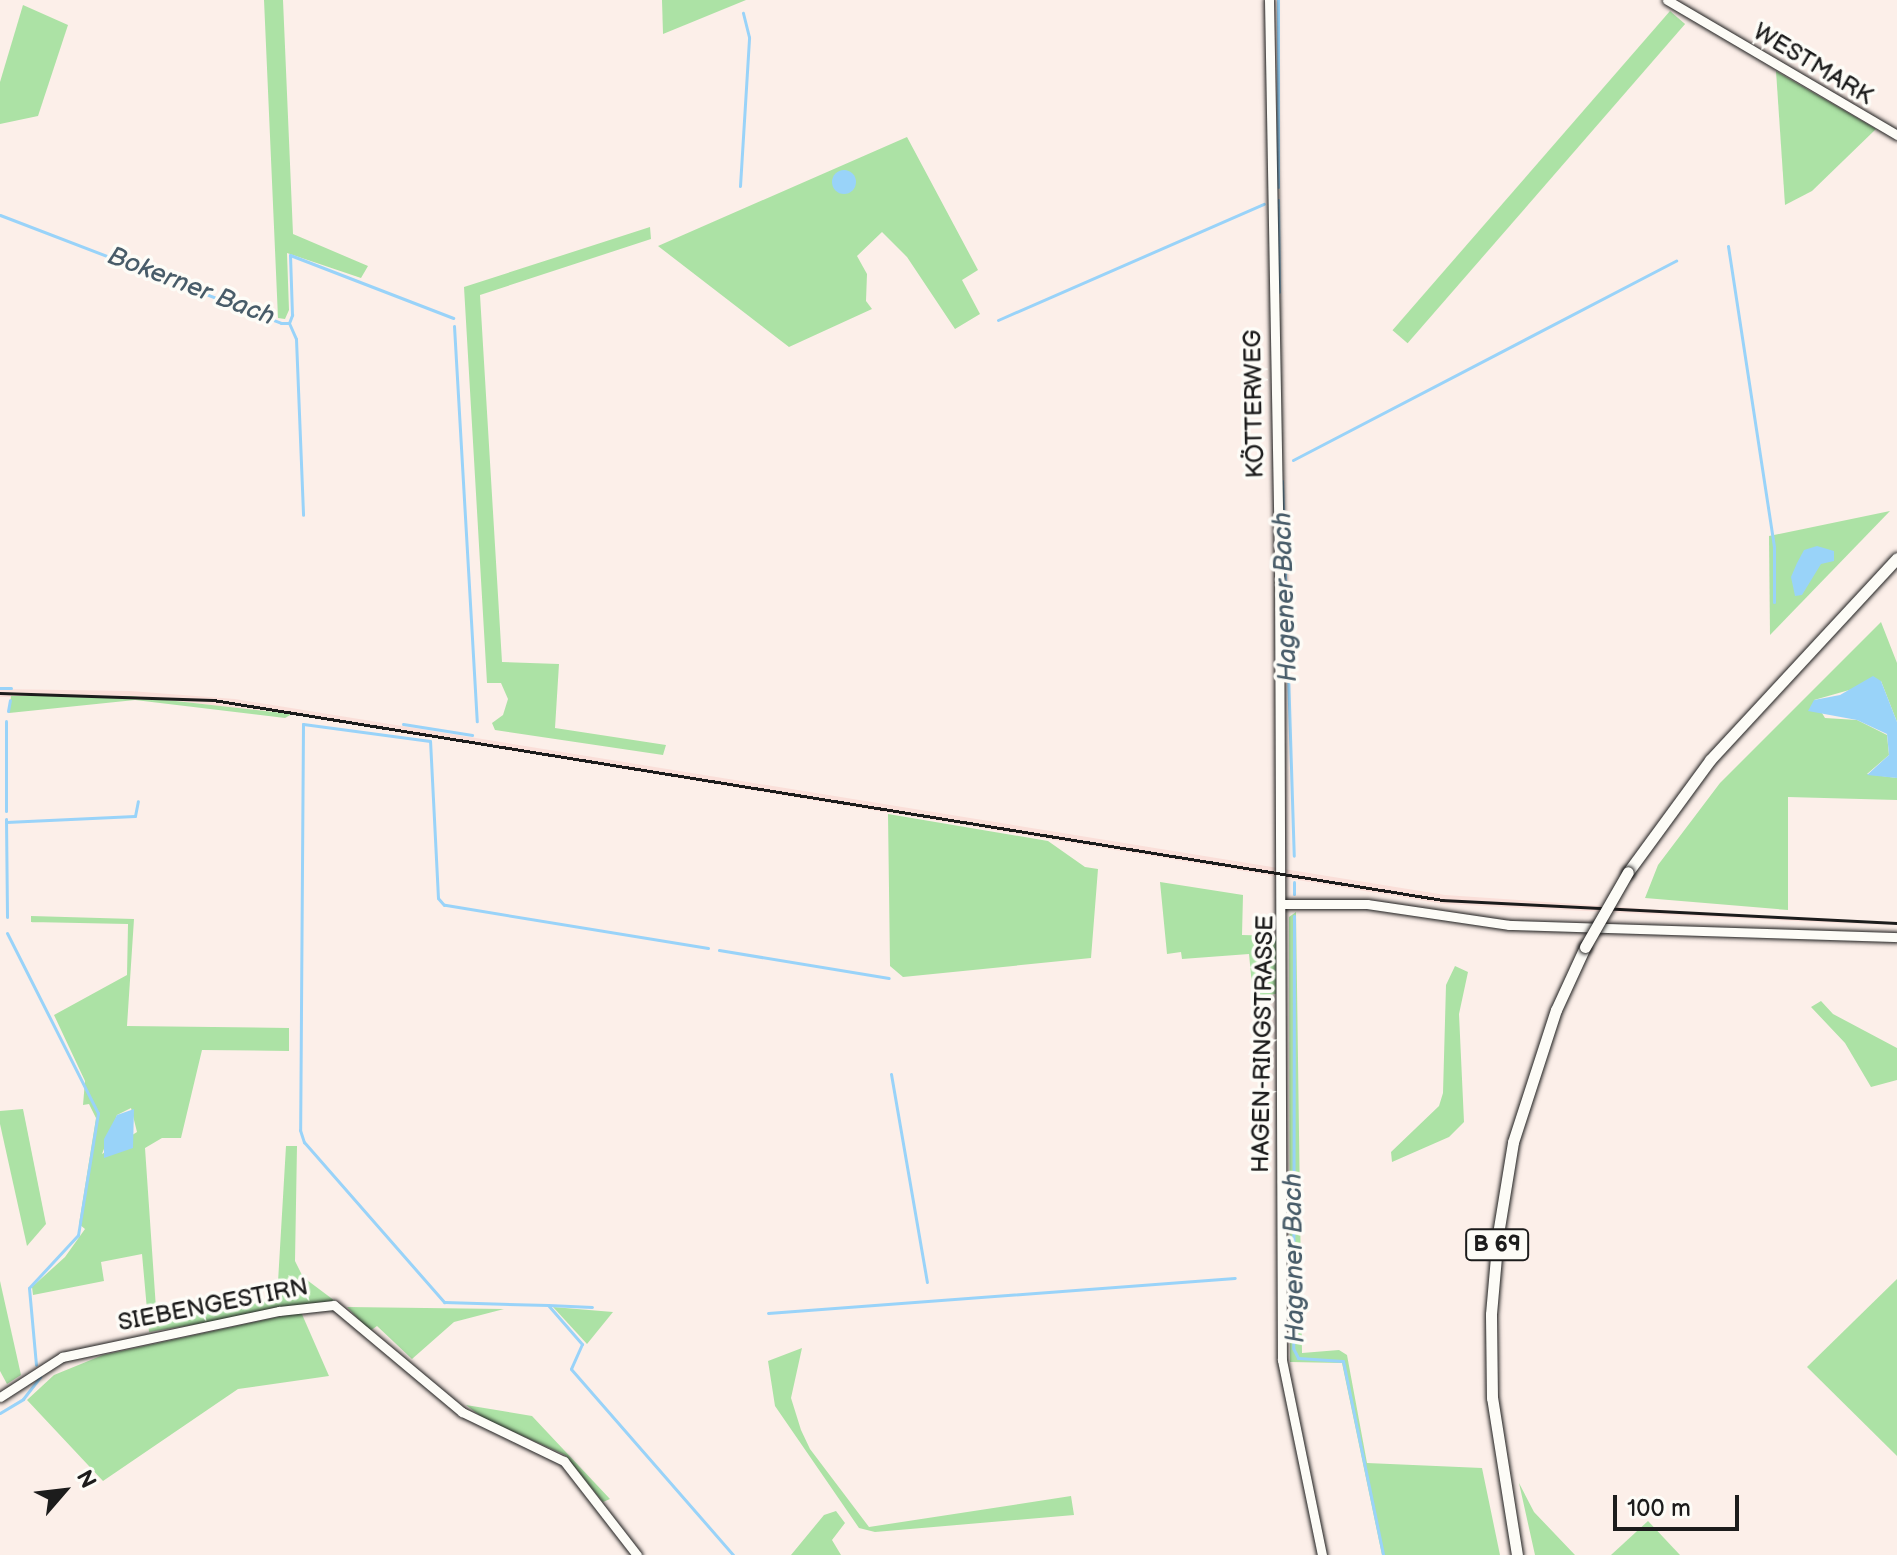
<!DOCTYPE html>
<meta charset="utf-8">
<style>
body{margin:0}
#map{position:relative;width:1897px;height:1555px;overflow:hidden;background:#fcefe9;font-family:"Balsamiq Sans",sans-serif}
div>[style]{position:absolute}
.built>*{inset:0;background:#fadfd9}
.green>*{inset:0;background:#ace2a5;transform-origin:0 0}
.water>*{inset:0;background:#99d3f9}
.round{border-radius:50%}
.stream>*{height:3px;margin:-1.5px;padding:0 1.5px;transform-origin:1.5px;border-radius:1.5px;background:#99d3f9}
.roads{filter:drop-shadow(0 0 2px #1c1c1c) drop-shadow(0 0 2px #1c1c1c)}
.minor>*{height:9px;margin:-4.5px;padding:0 4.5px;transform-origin:4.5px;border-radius:4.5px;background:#fdfcf7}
.major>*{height:11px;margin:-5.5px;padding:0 5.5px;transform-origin:5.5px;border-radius:5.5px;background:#fdfcf7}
.rail>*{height:3px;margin:-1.5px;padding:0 1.5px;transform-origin:1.5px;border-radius:1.5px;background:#1c1c1c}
.bridges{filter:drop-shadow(0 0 2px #1c1c1c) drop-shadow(0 0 2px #1c1c1c)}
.major-bridge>*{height:11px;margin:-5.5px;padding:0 5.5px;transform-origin:5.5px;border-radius:5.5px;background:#fdfcf7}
span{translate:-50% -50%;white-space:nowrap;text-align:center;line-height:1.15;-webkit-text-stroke:7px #fdfcf7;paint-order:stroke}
.shield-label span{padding:2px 6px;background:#fdfcf7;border:2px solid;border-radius:6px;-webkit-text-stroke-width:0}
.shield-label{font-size:22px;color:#1c1c1c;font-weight:700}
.street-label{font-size:24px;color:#1c1c1c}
.water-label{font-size:26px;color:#485c69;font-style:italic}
.north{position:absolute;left:24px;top:1451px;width:80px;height:80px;-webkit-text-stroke:6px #fdfcf7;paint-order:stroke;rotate:62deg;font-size:22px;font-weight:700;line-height:32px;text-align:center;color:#1c1c1c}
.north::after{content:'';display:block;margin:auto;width:28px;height:36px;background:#1c1c1c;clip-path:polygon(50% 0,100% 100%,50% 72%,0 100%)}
.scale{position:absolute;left:1613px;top:1495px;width:126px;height:36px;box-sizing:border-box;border:4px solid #1c1c1c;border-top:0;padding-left:10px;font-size:24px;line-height:28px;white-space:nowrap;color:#1c1c1c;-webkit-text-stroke:6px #fdfcf7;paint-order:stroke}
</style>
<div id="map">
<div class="built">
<div style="clip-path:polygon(0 689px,130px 691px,235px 699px,1445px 895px,1897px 926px,1444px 904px,288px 714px,131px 696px,0 697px)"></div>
</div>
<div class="green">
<div style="clip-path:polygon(264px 0,283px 0,293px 234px,368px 266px,361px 278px,287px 253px,289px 310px,285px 319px,278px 318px)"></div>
<div style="clip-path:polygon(662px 0,746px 0,663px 34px)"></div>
<div style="clip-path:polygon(23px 5px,68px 25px,38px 116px,0 124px,0 82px)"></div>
<div style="left:1670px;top:11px;width:20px;height:423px;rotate:41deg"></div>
<div style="clip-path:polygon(1776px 71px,1876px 129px,1812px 191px,1785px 205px)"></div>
<div style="clip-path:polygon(907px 137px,978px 270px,962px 280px,980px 314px,955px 329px,907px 257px,882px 232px,857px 256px,867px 274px,866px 301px,872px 309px,789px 347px,658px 246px)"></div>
<div style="clip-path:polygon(650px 227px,651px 239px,480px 295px,502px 662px,559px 664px,555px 728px,666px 745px,663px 755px,495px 730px,492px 723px,503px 715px,508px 699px,501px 683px,487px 683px,464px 287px)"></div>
<div style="clip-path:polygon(1890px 511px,1770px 635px,1769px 536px)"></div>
<div style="clip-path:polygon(1881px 622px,1897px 663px,1897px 722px,1881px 681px,1814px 700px,1825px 718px,1857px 720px,1887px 735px,1889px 755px,1867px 774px,1897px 778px,1897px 800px,1788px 797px,1788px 910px,1645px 898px,1658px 865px,1720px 783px)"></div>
<div style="clip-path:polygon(11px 696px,131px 696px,292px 714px,285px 718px,135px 700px,9px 713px)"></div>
<div style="clip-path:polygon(888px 814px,1048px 841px,1085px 867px,1098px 869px,1091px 958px,903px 977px,890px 966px)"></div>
<div style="clip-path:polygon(1160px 882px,1243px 895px,1242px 935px,1277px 936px,1276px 994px,1253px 996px,1249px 954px,1182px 959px,1181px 952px,1167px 954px)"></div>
<div style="clip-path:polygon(1296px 912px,1302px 1353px,1339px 1350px,1347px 1355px,1367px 1463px,1482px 1468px,1500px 1555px,1382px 1555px,1342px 1363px,1290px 1362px,1289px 917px)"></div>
<div style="clip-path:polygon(evenodd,31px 916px,134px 919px,127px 1026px,289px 1028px,289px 1051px,202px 1050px,181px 1138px,162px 1138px,145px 1148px,157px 1323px,277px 1299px,286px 1146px,297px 1146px,295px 1261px,303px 1277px,335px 1301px,149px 1332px,142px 1254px,101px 1262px,104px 1281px,33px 1295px,32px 1287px,65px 1257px,85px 1229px,79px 1224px,96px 1118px,89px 1104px,83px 1105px,85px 1081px,54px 1015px,127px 975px,128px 924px,31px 922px,31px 916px,131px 1108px,137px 1132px,102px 1154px,117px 1115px,131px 1108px)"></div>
<div style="clip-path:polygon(1455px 966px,1468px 972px,1459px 1014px,1464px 1122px,1449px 1137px,1392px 1162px,1391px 1152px,1439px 1106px,1443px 1093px,1446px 985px)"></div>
<div style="clip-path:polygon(1821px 1001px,1833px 1014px,1897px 1048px,1897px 1080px,1871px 1087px,1845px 1043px,1811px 1007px)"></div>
<div style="clip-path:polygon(23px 1109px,46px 1224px,27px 1246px,0 1124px,0 1111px)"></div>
<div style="clip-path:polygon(1897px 1279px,1897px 1456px,1807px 1367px)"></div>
<div style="clip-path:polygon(0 1281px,21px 1375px,7px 1384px,0 1371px)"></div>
<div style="clip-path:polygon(347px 1307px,504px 1309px,454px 1322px,412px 1359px,377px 1326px,370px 1331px)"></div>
<div style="clip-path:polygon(553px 1307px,613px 1312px,587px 1344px)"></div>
<div style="clip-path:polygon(301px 1312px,329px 1376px,238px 1389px,103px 1481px,27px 1400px,54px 1375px,103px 1355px)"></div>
<div style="clip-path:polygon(802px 1348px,791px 1398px,801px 1430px,810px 1449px,869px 1527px,1071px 1496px,1074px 1515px,875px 1532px,859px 1528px,775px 1406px,768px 1361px)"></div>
<div style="clip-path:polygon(466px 1405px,532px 1416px,610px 1499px,603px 1502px,565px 1455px,483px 1418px)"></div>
<div style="clip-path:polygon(1519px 1483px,1534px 1512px,1575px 1555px,1535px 1555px)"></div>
<div style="clip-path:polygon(836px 1511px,845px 1523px,832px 1540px,841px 1555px,791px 1555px,824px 1515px)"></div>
<div style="clip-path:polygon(1648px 1521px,1680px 1555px,1611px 1555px)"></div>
</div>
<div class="water">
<div class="round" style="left:832px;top:170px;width:24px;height:24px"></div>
<div style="clip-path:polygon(1817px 546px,1834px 551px,1834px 561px,1821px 564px,1802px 595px,1795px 596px,1791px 577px,1797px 563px,1804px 550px)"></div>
<div style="clip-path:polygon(1873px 676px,1881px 681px,1897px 722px,1897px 778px,1867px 775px,1889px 755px,1887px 734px,1857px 720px,1808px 711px,1814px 700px,1840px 695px)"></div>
<div style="clip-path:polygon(134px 1109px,133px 1148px,104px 1158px,104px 1139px,117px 1115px)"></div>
</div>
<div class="stream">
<div style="left:1278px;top:0;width:187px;rotate:90deg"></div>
<div style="left:740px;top:186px;width:149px;rotate:-86.5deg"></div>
<div style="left:749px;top:37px;width:25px;rotate:-104deg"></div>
<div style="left:1278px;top:200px;width:92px;rotate:89.4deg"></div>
<div style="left:0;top:215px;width:301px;rotate:21deg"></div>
<div style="left:281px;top:323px;width:8px"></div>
<div style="left:289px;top:323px;width:9px;rotate:-69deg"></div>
<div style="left:292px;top:315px;width:60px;rotate:-91.9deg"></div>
<div style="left:290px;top:255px;width:175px;rotate:21.1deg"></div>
<div style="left:1728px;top:246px;width:305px;rotate:81.3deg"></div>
<div style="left:1774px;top:548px;width:54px;rotate:90deg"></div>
<div style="left:998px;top:320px;width:290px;rotate:-23.6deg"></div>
<div style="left:289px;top:323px;width:17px;rotate:66deg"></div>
<div style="left:296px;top:339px;width:176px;rotate:87.7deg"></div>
<div style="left:454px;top:326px;width:396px;rotate:86.7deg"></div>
<div style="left:1293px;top:460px;width:432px;rotate:-27.5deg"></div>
<div style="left:1282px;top:481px;width:375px;rotate:88.2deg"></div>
<div style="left:0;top:688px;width:11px"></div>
<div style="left:8px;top:711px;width:11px;rotate:-80deg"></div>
<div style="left:6px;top:721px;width:90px;rotate:90deg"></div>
<div style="left:403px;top:724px;width:70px;rotate:9.1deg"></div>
<div style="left:6px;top:819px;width:98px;rotate:89.4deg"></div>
<div style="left:6px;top:822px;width:129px;rotate:-2.7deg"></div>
<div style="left:135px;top:816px;width:15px;rotate:-79deg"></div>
<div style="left:1294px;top:894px;width:12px;rotate:-90deg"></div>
<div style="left:1294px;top:916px;width:432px;rotate:90.1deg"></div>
<div style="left:1293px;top:1348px;width:11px;rotate:63deg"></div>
<div style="left:1298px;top:1358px;width:45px;rotate:3.8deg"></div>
<div style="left:1343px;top:1361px;width:198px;rotate:78.3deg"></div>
<div style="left:7px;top:933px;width:202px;rotate:63.2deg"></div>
<div style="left:98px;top:1113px;width:124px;rotate:99.3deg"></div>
<div style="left:78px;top:1235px;width:72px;rotate:132.8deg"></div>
<div style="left:29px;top:1288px;width:77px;rotate:84.8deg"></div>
<div style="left:708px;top:948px;width:267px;rotate:-170.7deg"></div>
<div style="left:444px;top:905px;width:9px;rotate:-131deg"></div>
<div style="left:438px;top:898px;width:157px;rotate:-92.9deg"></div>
<div style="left:430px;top:741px;width:128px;rotate:-172.4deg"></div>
<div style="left:303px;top:724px;width:406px;rotate:90.4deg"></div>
<div style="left:300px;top:1130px;width:13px;rotate:72deg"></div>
<div style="left:304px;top:1142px;width:213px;rotate:48.8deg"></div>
<div style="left:444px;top:1302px;width:104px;rotate:1.7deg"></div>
<div style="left:548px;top:1305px;width:52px;rotate:48.9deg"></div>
<div style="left:582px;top:1344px;width:27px;rotate:114deg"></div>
<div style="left:571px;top:1369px;width:247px;rotate:48.9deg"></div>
<div style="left:719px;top:950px;width:172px;rotate:9.4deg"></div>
<div style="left:891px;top:1074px;width:211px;rotate:80.2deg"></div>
<div style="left:548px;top:1305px;width:44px;rotate:2.6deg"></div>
<div style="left:768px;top:1313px;width:468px;rotate:-4.3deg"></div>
<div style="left:0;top:1413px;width:27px;rotate:-31deg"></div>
<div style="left:23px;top:1399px;width:28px;rotate:-52deg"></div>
</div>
<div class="roads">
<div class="minor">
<div style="left:1269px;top:0;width:559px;rotate:88.98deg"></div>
<div style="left:1279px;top:559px;width:801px;rotate:89.79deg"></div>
<div style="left:1282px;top:1360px;width:199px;rotate:78.4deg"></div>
<div style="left:1667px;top:0;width:267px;rotate:30.4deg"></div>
<div style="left:1283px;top:904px;width:84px"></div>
<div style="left:1367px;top:904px;width:144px;rotate:8.4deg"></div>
<div style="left:1509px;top:925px;width:388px;rotate:1.8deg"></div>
<div style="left:0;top:1397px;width:74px;rotate:-32.8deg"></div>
<div style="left:62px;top:1357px;width:222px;rotate:-12deg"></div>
<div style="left:279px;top:1311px;width:55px;rotate:-6.2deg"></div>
<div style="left:334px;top:1305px;width:167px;rotate:39.9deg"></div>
<div style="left:462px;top:1412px;width:113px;rotate:25.7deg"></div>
<div style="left:564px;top:1461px;width:119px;rotate:52.2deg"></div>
</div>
<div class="major">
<div style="left:1628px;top:872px;width:139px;rotate:-53.8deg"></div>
<div style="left:1710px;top:760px;width:275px;rotate:-47.2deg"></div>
<div style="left:1517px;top:1555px;width:159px;rotate:-99deg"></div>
<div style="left:1492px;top:1398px;width:84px;rotate:-90.7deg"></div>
<div style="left:1491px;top:1314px;width:80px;rotate:-85deg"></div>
<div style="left:1498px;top:1234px;width:93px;rotate:-80.7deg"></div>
<div style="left:1513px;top:1142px;width:139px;rotate:-72deg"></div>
<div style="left:1556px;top:1010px;width:69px;rotate:-65.3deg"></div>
</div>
</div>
<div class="rail">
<div style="left:0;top:693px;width:213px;rotate:1.9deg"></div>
<div style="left:213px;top:700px;width:1246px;rotate:9.24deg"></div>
<div style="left:1443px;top:900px;width:455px;rotate:2.9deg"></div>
</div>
<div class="bridges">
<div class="major-bridge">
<div style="left:1585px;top:947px;width:86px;rotate:-60.2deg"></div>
</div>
</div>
<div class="shield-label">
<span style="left:1497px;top:1245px">B 69</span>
</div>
<div class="street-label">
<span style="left:1813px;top:64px;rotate:31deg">WESTMARK</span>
<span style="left:1254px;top:404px;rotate:-91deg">KÖTTERWEG</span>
<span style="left:1263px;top:1044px;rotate:-89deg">HAGEN-RINGSTRASSE</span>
<span style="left:213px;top:1305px;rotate:-11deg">SIEBENGESTIRN</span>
</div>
<div class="water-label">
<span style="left:191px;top:287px;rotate:21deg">Bokerner Bach</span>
<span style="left:1286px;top:597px;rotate:-92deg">Hagener Bach</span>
<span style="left:1295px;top:1258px;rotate:-91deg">Hagener Bach</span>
</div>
<div class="north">N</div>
<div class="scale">100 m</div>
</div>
